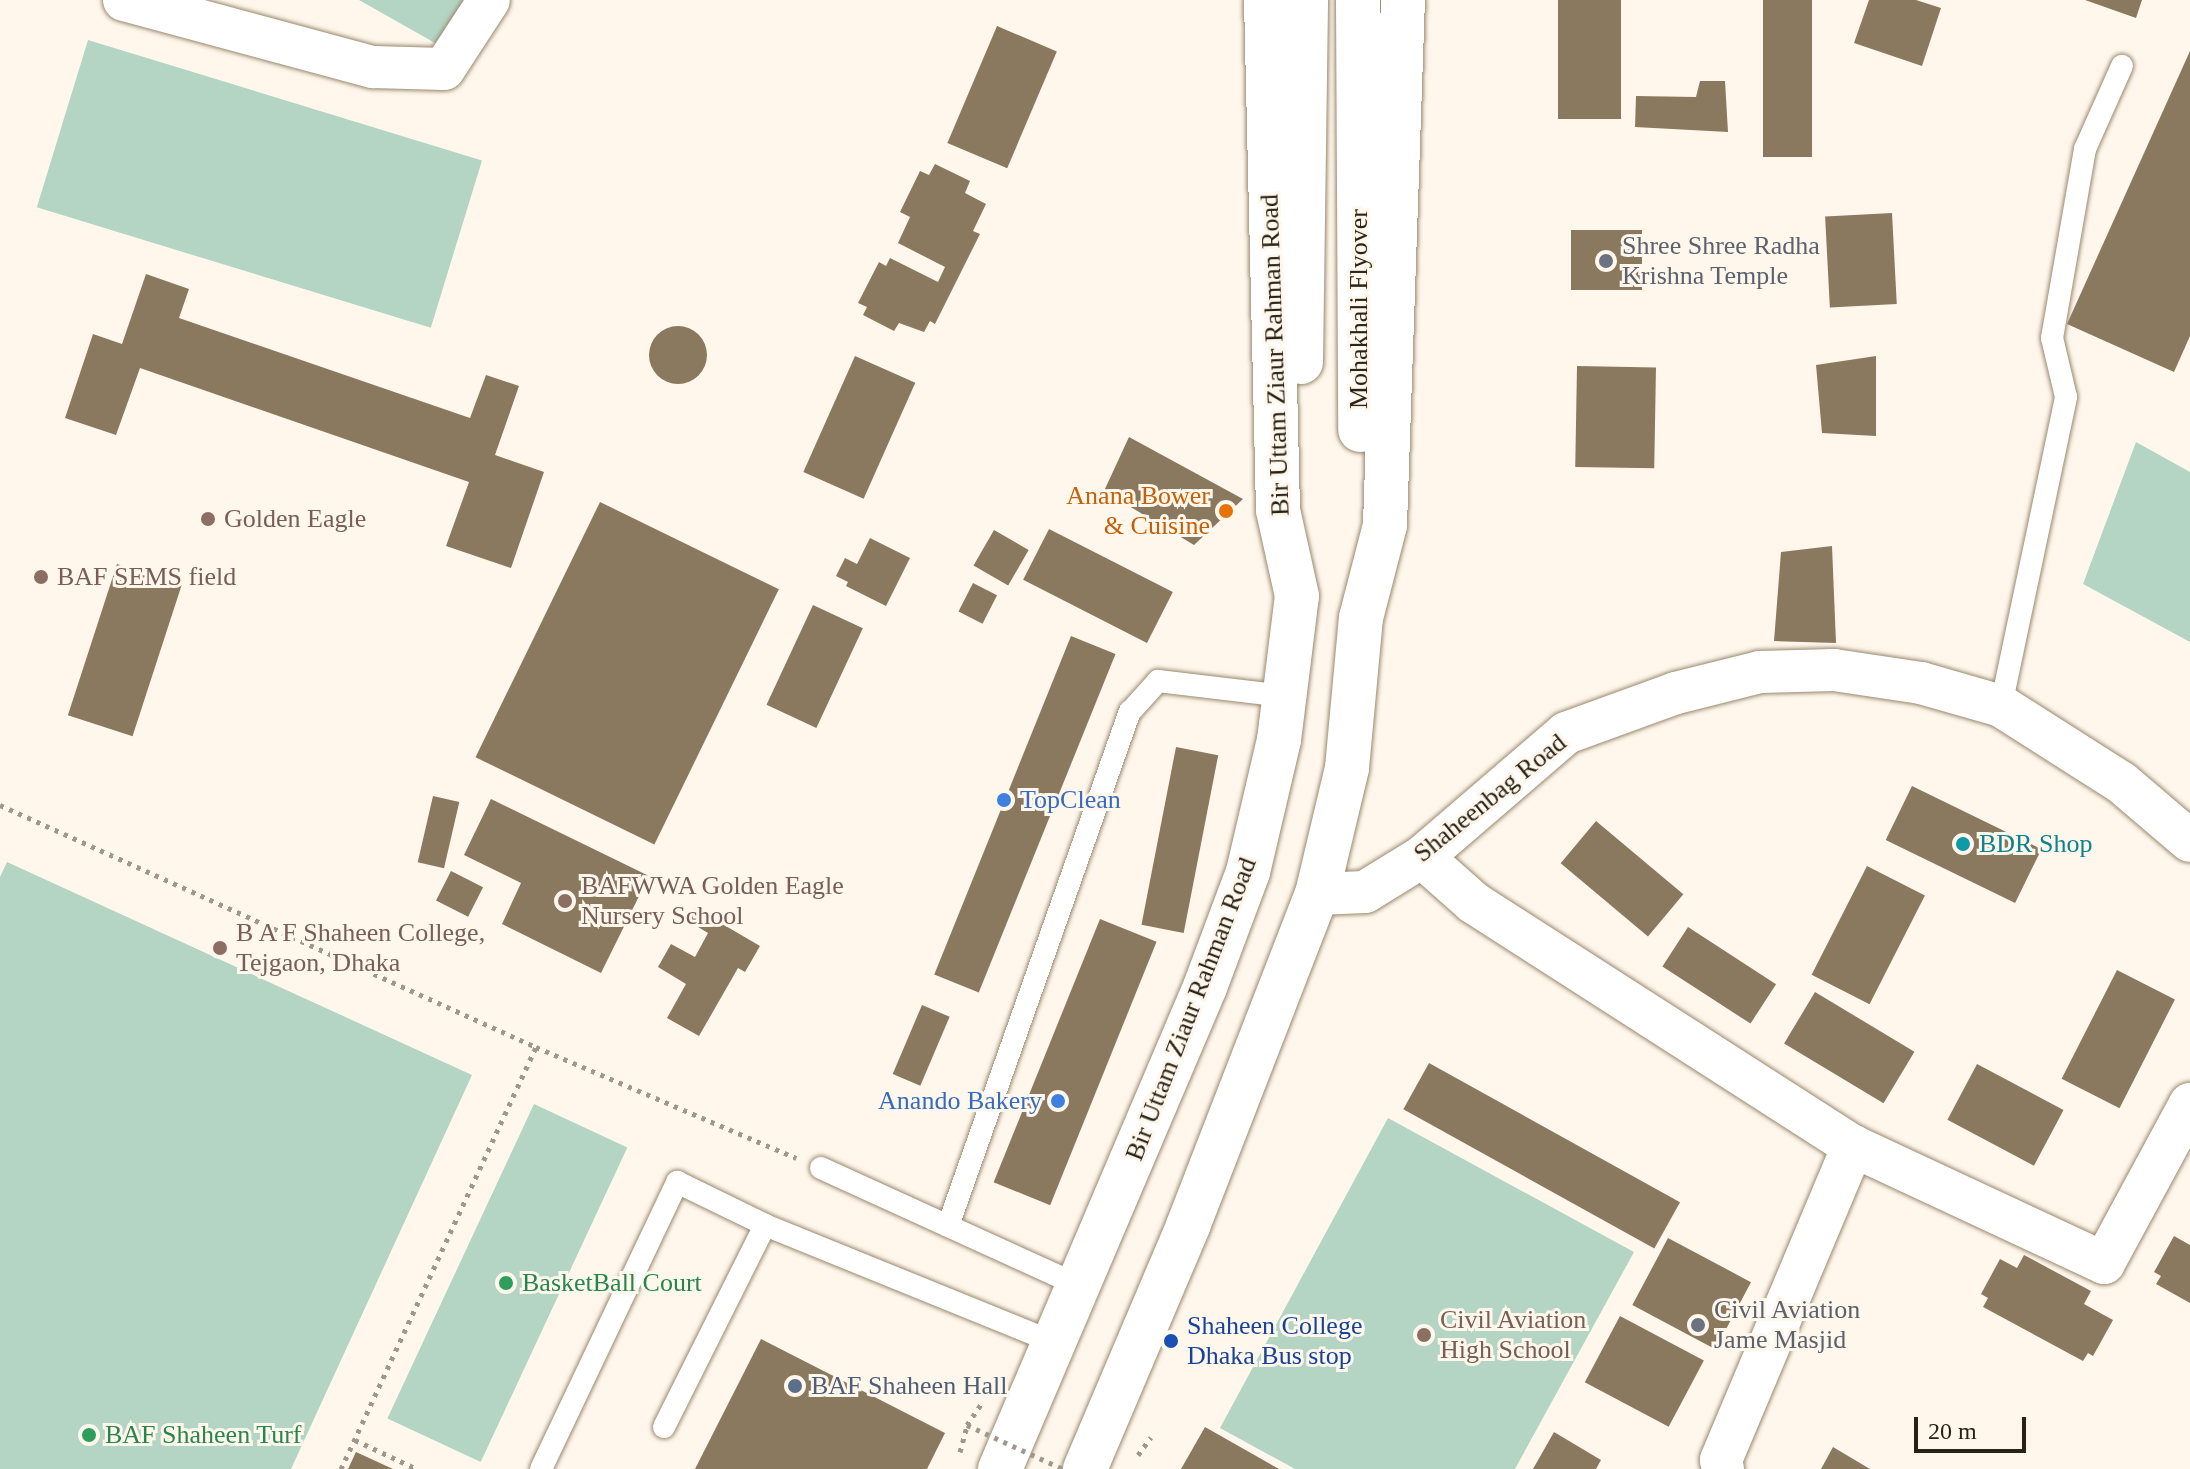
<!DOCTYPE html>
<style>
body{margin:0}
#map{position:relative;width:2190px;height:1469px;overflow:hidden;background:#fff7ec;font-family:Georgia,serif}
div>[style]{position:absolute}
.green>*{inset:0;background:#b4d5c4;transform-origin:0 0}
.building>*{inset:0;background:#8a795f;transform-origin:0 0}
.round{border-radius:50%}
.path>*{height:5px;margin-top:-2.5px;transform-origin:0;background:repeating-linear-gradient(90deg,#9f978c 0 4px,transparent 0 10px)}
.roads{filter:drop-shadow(0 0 2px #99886e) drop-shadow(0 0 2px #99886e)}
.service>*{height:22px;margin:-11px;padding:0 11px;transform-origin:11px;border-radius:11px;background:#fff}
.minor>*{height:42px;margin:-21px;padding:0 21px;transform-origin:21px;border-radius:21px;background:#fff}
.trunk>*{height:44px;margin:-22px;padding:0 22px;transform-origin:22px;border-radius:22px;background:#fff}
.path-bridge>*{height:5px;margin-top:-2.5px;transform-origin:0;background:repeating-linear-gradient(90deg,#9f978c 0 4px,transparent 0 10px)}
.dots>*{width:22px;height:22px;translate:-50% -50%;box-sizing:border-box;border:4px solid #fff7ec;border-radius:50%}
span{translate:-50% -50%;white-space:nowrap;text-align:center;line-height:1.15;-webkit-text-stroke:6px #fff7ec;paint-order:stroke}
.worship-label{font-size:26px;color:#5b616d}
.left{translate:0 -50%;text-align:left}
.street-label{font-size:26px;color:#282116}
.food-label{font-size:26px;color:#c56008}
.right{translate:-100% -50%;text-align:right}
.education-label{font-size:26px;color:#785e54}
.shop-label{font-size:26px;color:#366cbe}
.culture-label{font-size:26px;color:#0d838f}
.leisure-label{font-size:26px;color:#27864d}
.transit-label{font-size:26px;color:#164399}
.service-label{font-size:26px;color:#4e5e75}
.scale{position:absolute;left:1914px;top:1417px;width:112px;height:36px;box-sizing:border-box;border:4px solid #282116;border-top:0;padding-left:10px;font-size:24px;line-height:28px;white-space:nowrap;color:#282116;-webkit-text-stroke:6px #fff7ec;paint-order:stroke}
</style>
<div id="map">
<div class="green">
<div style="clip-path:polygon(359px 0,468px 0,442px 47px)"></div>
<div style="left:88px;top:40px;width:412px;height:175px;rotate:17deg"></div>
<div style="clip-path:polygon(2136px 442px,2190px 472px,2190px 642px,2083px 584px)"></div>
<div style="clip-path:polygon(7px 862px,472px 1075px,291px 1469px,0 1469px,0 877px)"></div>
<div style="left:534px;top:1104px;width:103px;height:347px;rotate:25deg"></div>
<div style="clip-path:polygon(1388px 1118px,1634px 1252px,1515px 1469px,1295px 1469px,1220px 1428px)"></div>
</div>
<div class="building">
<div style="left:1558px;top:0;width:63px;height:119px"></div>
<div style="left:1763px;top:0;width:49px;height:157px"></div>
<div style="clip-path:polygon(1869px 0,1916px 0,1941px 8px,1922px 66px,1854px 43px)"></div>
<div style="clip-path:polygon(2085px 0,2142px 0,2136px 18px)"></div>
<div style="left:997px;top:26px;width:65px;height:127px;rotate:23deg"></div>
<div style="clip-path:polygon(2190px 51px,2190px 336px,2174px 372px,2067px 324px)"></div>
<div style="clip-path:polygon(1700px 81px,1725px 81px,1728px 132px,1635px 127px,1636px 96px,1696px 97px)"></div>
<div style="clip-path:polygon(935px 164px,970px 181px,965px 193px,986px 204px,973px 231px,980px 234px,935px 324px,930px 321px,924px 332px,899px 323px,894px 331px,863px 315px,867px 307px,858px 303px,879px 262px,886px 266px,890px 258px,938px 282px,945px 267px,898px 243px,910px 217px,900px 212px,920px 171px,929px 175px)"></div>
<div style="left:1892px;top:213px;width:91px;height:67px;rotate:87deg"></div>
<div style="left:1642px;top:230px;width:60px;height:71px;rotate:90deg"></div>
<div style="clip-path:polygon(146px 274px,189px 289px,179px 318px,470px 418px,486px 375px,519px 386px,495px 455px,544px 472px,511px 568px,446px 546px,469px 482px,140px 368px,116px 435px,65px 418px,93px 334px,122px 344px)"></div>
<div class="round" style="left:649px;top:326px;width:58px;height:58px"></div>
<div style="left:855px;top:356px;width:66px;height:127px;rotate:24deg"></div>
<div style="clip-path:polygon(1876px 356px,1876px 436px,1822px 433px,1816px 365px)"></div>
<div style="left:1577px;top:366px;width:79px;height:101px;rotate:1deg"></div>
<div style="clip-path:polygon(1129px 437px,1243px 499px,1194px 545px,1104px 491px)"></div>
<div style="left:600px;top:502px;width:199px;height:284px;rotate:26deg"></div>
<div style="left:1049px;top:529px;width:139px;height:57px;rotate:27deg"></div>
<div style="left:994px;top:530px;width:40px;height:41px;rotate:30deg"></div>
<div style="clip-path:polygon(870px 538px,910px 558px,886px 606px,846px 586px,848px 582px,836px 576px,845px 558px,857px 564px)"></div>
<div style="clip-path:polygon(1832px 546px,1836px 643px,1774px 641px,1781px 552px)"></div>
<div style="left:117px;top:564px;width:68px;height:159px;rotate:18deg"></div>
<div style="left:973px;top:583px;width:27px;height:32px;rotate:27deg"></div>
<div style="left:813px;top:605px;width:55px;height:110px;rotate:25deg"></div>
<div style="left:1071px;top:636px;width:48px;height:365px;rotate:22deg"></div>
<div style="left:1176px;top:747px;width:43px;height:181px;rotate:11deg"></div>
<div style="left:1912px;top:786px;width:144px;height:60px;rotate:26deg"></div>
<div style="left:433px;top:796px;width:27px;height:68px;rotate:13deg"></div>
<div style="clip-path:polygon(491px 799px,649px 876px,601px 973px,502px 924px,521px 883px,464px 855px)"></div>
<div style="left:1596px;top:821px;width:114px;height:55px;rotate:40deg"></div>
<div style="left:1867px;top:866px;width:65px;height:122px;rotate:27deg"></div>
<div style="left:451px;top:871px;width:36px;height:33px;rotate:27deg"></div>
<div style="clip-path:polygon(695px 908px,760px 946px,745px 972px,738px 968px,699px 1036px,667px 1018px,686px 984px,658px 967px,671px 944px,695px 957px,708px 933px,688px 921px)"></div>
<div style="left:1100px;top:919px;width:61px;height:284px;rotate:22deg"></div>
<div style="left:1688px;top:927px;width:105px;height:47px;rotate:33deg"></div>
<div style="left:2117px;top:970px;width:65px;height:122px;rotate:27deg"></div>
<div style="left:1815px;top:992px;width:116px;height:60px;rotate:31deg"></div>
<div style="left:922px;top:1005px;width:30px;height:75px;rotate:23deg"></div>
<div style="left:1429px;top:1063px;width:287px;height:53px;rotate:29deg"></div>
<div style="left:1977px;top:1064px;width:98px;height:63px;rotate:28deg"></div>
<div style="clip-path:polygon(2174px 1236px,2190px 1245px,2190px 1303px,2156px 1284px,2161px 1276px,2154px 1272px)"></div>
<div style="left:1668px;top:1238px;width:94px;height:76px;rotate:28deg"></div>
<div style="clip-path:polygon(2024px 1255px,2091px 1291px,2084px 1304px,2113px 1320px,2093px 1356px,2088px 1353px,2083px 1361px,1983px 1307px,1988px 1298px,1981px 1294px,2000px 1259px,2017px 1268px)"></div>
<div style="left:1620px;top:1316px;width:95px;height:75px;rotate:28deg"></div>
<div style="clip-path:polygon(761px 1339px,945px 1433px,927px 1469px,695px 1469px)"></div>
<div style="clip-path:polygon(1205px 1427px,1279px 1469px,1181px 1469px)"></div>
<div style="clip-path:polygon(1554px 1432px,1601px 1460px,1596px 1469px,1533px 1469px)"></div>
<div style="clip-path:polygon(1833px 1447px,1870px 1469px,1821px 1469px)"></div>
<div style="clip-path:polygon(356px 1452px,393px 1469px,348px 1469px)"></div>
</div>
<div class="path">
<div style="left:0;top:805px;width:588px;rotate:24.3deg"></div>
<div style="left:355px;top:1440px;width:68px;rotate:25.1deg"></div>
<div style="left:960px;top:1452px;width:28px;rotate:-75deg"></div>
<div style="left:967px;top:1425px;width:25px;rotate:-56deg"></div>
<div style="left:1138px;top:1455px;width:22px;rotate:-54deg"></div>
<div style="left:341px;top:1469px;width:465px;rotate:-65.2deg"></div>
<div style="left:536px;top:1047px;width:283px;rotate:23.1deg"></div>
</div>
<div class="roads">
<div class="service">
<div style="left:2001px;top:706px;width:316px;rotate:-78.1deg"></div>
<div style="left:2066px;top:397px;width:61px;rotate:-103.3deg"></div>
<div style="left:2052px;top:338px;width:192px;rotate:-80.1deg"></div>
<div style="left:2085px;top:149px;width:91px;rotate:-66deg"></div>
<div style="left:1130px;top:712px;width:42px;rotate:-47.9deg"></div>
<div style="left:1158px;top:681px;width:127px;rotate:6.8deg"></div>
<div style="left:821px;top:1168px;width:285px;rotate:24.5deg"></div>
<div style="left:948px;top:1226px;width:546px;rotate:-70.54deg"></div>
<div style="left:664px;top:1427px;width:226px;rotate:-63.4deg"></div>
<div style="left:541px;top:1469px;width:318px;rotate:-64.6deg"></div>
<div style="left:677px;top:1182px;width:98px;rotate:26deg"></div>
<div style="left:765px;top:1225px;width:313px;rotate:22.1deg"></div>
</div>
<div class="minor">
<div style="left:124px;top:0;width:258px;rotate:15.1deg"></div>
<div style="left:373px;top:67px;width:71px;rotate:1.6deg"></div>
<div style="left:444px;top:69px;width:82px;rotate:-56.9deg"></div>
<div style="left:1422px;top:857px;width:69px;rotate:41.5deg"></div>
<div style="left:1474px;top:903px;width:450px;rotate:32.7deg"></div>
<div style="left:1853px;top:1146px;width:277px;rotate:25deg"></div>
<div style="left:2104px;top:1263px;width:181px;rotate:-61.6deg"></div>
<div style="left:1317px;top:894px;width:48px;rotate:-2.4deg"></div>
<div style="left:1365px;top:892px;width:67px;rotate:-31.6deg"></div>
<div style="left:1422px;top:857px;width:190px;rotate:-40.7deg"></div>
<div style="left:1566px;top:733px;width:117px;rotate:-20deg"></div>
<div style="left:1676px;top:693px;width:87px;rotate:-14deg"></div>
<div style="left:1760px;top:672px;width:74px;rotate:-1.5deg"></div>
<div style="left:1834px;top:670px;width:88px;rotate:8.5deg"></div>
<div style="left:1921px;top:683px;width:83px;rotate:16deg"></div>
<div style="left:2001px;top:706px;width:143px;rotate:32.5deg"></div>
<div style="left:2122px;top:783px;width:89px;rotate:40.5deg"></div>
<div style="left:1723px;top:1469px;width:9px;rotate:-103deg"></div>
<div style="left:1721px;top:1460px;width:341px;rotate:-67.2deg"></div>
</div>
<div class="trunk">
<div style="left:1358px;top:0;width:430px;rotate:89.7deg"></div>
<div style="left:1301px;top:362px;width:362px;rotate:-89.2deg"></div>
<div style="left:1000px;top:1469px;width:524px;rotate:-66.96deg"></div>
<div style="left:1205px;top:987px;width:123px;rotate:-69.5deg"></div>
<div style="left:1248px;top:872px;width:136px;rotate:-76.8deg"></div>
<div style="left:1279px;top:740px;width:145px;rotate:-82.9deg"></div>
<div style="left:1297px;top:596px;width:88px;rotate:-102.5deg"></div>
<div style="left:1278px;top:510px;width:510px;rotate:-91.35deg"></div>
<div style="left:1085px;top:1469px;width:264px;rotate:-67deg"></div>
<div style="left:1188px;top:1226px;width:356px;rotate:-68.8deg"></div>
<div style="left:1317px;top:894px;width:130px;rotate:-76.6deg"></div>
<div style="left:1347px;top:768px;width:151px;rotate:-84.7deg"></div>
<div style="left:1361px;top:618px;width:96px;rotate:-75.5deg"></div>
<div style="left:1385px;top:525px;width:525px;rotate:-88.04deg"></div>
</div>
</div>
<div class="path-bridge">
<div style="left:967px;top:1425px;width:106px;rotate:24.6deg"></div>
</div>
<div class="dots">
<div style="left:1606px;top:261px;background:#6b7280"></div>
<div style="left:1226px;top:511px;background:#e8710a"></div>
<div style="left:208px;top:519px;background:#8d6e63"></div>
<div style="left:41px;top:577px;background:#8d6e63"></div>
<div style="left:1004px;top:800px;background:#3f7fe0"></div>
<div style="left:1963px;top:844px;background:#0f9aa8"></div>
<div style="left:565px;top:901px;background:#8d6e63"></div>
<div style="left:220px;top:948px;background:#8d6e63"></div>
<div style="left:1058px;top:1101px;background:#3f7fe0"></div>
<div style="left:506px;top:1283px;background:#2e9e5b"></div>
<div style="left:1698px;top:1325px;background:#6b7280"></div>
<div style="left:1424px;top:1335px;background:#8d6e63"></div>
<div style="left:1171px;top:1341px;background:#1a4fb4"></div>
<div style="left:795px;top:1386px;background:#5c6f8a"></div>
<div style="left:89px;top:1435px;background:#2e9e5b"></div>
</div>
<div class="worship-label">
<span class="left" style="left:1622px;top:261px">Shree Shree Radha<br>Krishna Temple</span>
<span class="left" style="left:1714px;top:1325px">Civil Aviation<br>Jame Masjid</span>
</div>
<div class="street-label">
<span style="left:1359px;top:309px;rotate:-90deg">Mohakhali Flyover</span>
<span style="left:1275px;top:355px;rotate:-92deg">Bir Uttam Ziaur Rahman Road</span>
<span style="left:1490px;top:798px;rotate:-39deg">Shaheenbag Road</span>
<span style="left:1191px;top:1009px;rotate:-69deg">Bir Uttam Ziaur Rahman Road</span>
</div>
<div class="food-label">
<span class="right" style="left:1210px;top:511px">Anana Bower<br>&amp; Cuisine</span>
</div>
<div class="education-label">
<span class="left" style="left:224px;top:519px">Golden Eagle</span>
<span class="left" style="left:57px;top:577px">BAF SEMS field</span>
<span class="left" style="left:581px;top:901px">BAFWWA Golden Eagle<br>Nursery School</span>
<span class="left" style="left:236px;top:948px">B A F Shaheen College,<br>Tejgaon, Dhaka</span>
<span class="left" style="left:1440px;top:1335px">Civil Aviation<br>High School</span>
</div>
<div class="shop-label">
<span class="left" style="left:1020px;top:800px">TopClean</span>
<span class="right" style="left:1042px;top:1101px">Anando Bakery</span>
</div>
<div class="culture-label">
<span class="left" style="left:1979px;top:844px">BDR Shop</span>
</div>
<div class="leisure-label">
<span class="left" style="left:522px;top:1283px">BasketBall Court</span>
<span class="left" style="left:105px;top:1435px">BAF Shaheen Turf</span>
</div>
<div class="transit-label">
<span class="left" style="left:1187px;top:1341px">Shaheen College<br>Dhaka Bus stop</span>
</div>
<div class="service-label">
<span class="left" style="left:811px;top:1386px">BAF Shaheen Hall</span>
</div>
<div class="scale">20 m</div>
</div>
